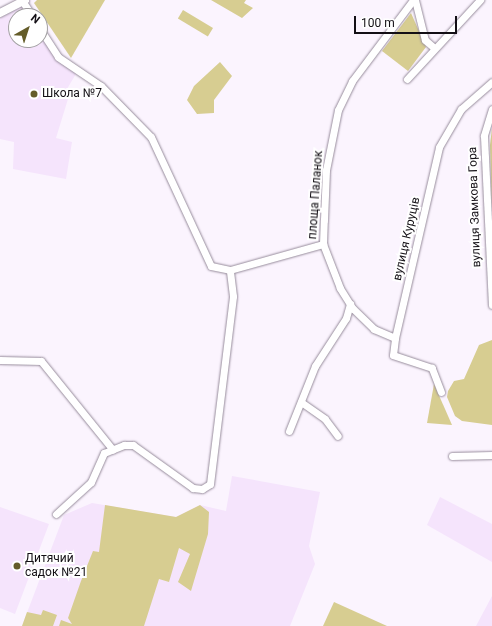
<!DOCTYPE html>
<meta charset="utf-8">
<style>
body{margin:0}
#map{position:relative;width:492px;height:626px;overflow:hidden;background:#fbf4fe;font-family:Roboto,sans-serif}
div>[style]{position:absolute}
.built>*{inset:0;background:#f5e4fc}
.green>*{inset:0;background:#d7cd91;transform-origin:0 0}
.roads{filter:drop-shadow(0 0 1px #978c9c) drop-shadow(0 0 1px #978c9c)}
.minor>*{height:7px;margin:-3.5px;padding:0 3.5px;transform-origin:3.5px;border-radius:3.5px;background:#fff}
.tertiary>*{height:8px;margin:-4px;padding:0 4px;transform-origin:4px;border-radius:4px;background:#fff}
.dots>*{width:11px;height:11px;translate:-50% -50%;box-sizing:border-box;border:2px solid #fff;border-radius:50%}
span{translate:-50% -50%;white-space:nowrap;text-align:center;line-height:1.15;-webkit-text-stroke:4px #fff;paint-order:stroke}
.poi-label{font-size:12px;color:#130f15}
.left{translate:0 -50%;text-align:left}
.street-label{font-size:12px;color:#130f15}
.north{position:absolute;left:8px;top:8px;width:40px;height:40px;box-sizing:border-box;background:#fff;border:1px solid #a19fa1;border-radius:50%;rotate:39deg;font-size:11px;font-weight:700;line-height:16px;text-align:center;color:#130f15}
.north::after{content:'';display:block;margin:auto;width:14px;height:18px;background:#645c29;clip-path:polygon(50% 0,100% 100%,50% 72%,0 100%)}
.scale{position:absolute;left:354px;top:16px;width:103px;height:18px;box-sizing:border-box;border:2px solid #130f15;border-top:0;padding-left:5px;font-size:12px;line-height:14px;white-space:nowrap;color:#130f15;-webkit-text-stroke:3px #fff;paint-order:stroke}
</style>
<div id="map">
<div class="built">
<div style="clip-path:polygon(23px 6px,29px 16px,16px 16px,16px 40px,40px 40px,40px 33px,77px 72px,67px 89px,68px 99px,56px 138px,72px 142px,66px 179px,13px 169px,14px 142px,0 139px,0 18px)"></div>
<div style="clip-path:polygon(232px 476px,320px 492px,309px 546px,315px 564px,290px 626px,22px 626px,64px 515px,92px 503px,176px 517px,200px 505px,226px 511px)"></div>
<div style="clip-path:polygon(440px 497px,492px 524px,492px 562px,427px 525px)"></div>
<div style="clip-path:polygon(0 507px,49px 524px,15px 614px,0 608px)"></div>
<div style="clip-path:polygon(492px 596px,492px 626px,476px 626px)"></div>
</div>
<div class="green">
<div style="clip-path:polygon(37px 0,105px 0,71px 58px,34px 3px)"></div>
<div style="clip-path:polygon(211px 0,246px 0,244px 3px,253px 8px,242px 18px)"></div>
<div style="left:183px;top:10px;width:35px;height:10px;rotate:31deg"></div>
<div style="clip-path:polygon(411px 13px,426px 47px,408px 71px,382px 51px)"></div>
<div style="clip-path:polygon(220px 62px,232px 76px,214px 100px,214px 113px,197px 114px,187px 100px,194px 86px)"></div>
<div style="clip-path:polygon(492px 128px,492px 214px,490px 145px)"></div>
<div style="clip-path:polygon(492px 340px,492px 425px,462px 421px,455px 416px,447px 397px,448px 391px,454px 381px,464px 379px,479px 345px)"></div>
<div style="clip-path:polygon(434px 384px,452px 425px,427px 423px)"></div>
<div style="clip-path:polygon(105px 505px,176px 517px,200px 505px,209px 512px,208px 534px,191px 591px,178px 582px,190px 554px,179px 548px,169px 582px,159px 579px,144px 626px,59px 626px,61px 620px,72px 624px,68px 618px,81px 581px,93px 551px,99px 552px)"></div>
<div style="clip-path:polygon(334px 602px,387px 626px,323px 626px)"></div>
<div style="clip-path:polygon(43px 610px,57px 615px,53px 626px,22px 626px,27px 612px,41px 615px)"></div>
</div>
<div class="roads">
<div class="minor">
<div style="left:415px;top:0;width:41px;rotate:76deg"></div>
<div style="left:425px;top:40px;width:11px;rotate:41deg"></div>
<div style="left:23px;top:2px;width:17px;rotate:57deg"></div>
<div style="left:40px;top:29px;width:33px;rotate:57deg"></div>
<div style="left:58px;top:57px;width:52px;rotate:34deg"></div>
<div style="left:101px;top:86px;width:71px;rotate:45.6deg"></div>
<div style="left:151px;top:137px;width:142px;rotate:65.1deg"></div>
<div style="left:211px;top:266px;width:19px;rotate:12deg"></div>
<div style="left:230px;top:270px;width:97px;rotate:-15.6deg"></div>
<div style="left:407px;top:79px;width:108px;rotate:-47.3deg"></div>
<div style="left:492px;top:109px;width:28px;rotate:107deg"></div>
<div style="left:484px;top:136px;width:169px;rotate:87.3deg"></div>
<div style="left:395px;top:338px;width:23px;rotate:-157deg"></div>
<div style="left:374px;top:329px;width:29px;rotate:-136deg"></div>
<div style="left:353px;top:309px;width:25px;rotate:-122deg"></div>
<div style="left:340px;top:288px;width:47px;rotate:-111.1deg"></div>
<div style="left:323px;top:244px;width:24px;rotate:-88deg"></div>
<div style="left:324px;top:220px;width:50px;rotate:-87.7deg"></div>
<div style="left:326px;top:170px;width:61px;rotate:-78.7deg"></div>
<div style="left:338px;top:110px;width:32px;rotate:-64deg"></div>
<div style="left:352px;top:81px;width:101px;rotate:-53deg"></div>
<div style="left:0;top:360px;width:41px;rotate:1.4deg"></div>
<div style="left:41px;top:361px;width:114px;rotate:51deg"></div>
<div style="left:441px;top:392px;width:26px;rotate:-111deg"></div>
<div style="left:432px;top:368px;width:41px;rotate:-161.6deg"></div>
<div style="left:393px;top:355px;width:17px;rotate:-83deg"></div>
<div style="left:395px;top:338px;width:196px;rotate:-77deg"></div>
<div style="left:439px;top:147px;width:44px;rotate:-59.9deg"></div>
<div style="left:461px;top:109px;width:41px;rotate:-41.1deg"></div>
<div style="left:301px;top:402px;width:29px;rotate:35deg"></div>
<div style="left:325px;top:419px;width:21px;rotate:53deg"></div>
<div style="left:289px;top:431px;width:70px;rotate:-68.2deg"></div>
<div style="left:315px;top:366px;width:57px;rotate:-57.1deg"></div>
<div style="left:346px;top:318px;width:15px;rotate:-74deg"></div>
<div style="left:452px;top:456px;width:40px;rotate:-1.4deg"></div>
<div style="left:56px;top:514px;width:47px;rotate:-42.4deg"></div>
<div style="left:91px;top:482px;width:32px;rotate:-66deg"></div>
<div style="left:104px;top:453px;width:22px;rotate:-22deg"></div>
<div style="left:124px;top:445px;width:9px"></div>
<div style="left:133px;top:445px;width:74px;rotate:35.6deg"></div>
<div style="left:193px;top:488px;width:9px;rotate:6deg"></div>
<div style="left:202px;top:489px;width:9px;rotate:-32deg"></div>
<div style="left:210px;top:484px;width:189px;rotate:-83deg"></div>
<div style="left:233px;top:296px;width:26px;rotate:-97deg"></div>
</div>
<div class="tertiary">
<div style="left:0;top:13px;width:28px;rotate:-27deg"></div>
</div>
</div>
<div class="dots">
<div style="left:34px;top:94px;background:#645c29"></div>
<div style="left:17px;top:566px;background:#645c29"></div>
</div>
<div class="poi-label">
<span class="left" style="left:42px;top:94px">Школа №7</span>
<span class="left" style="left:25px;top:566px">Дитячий<br>садок №21</span>
</div>
<div class="street-label">
<span style="left:316px;top:195px;rotate:-86deg">площа Паланок</span>
<span style="left:475px;top:207px;rotate:-92deg">вулиця Замкова Гора</span>
<span style="left:407px;top:239px;rotate:-77deg">вулиця Куруців</span>
</div>
<div class="north">N</div>
<div class="scale">100 m</div>
</div>
